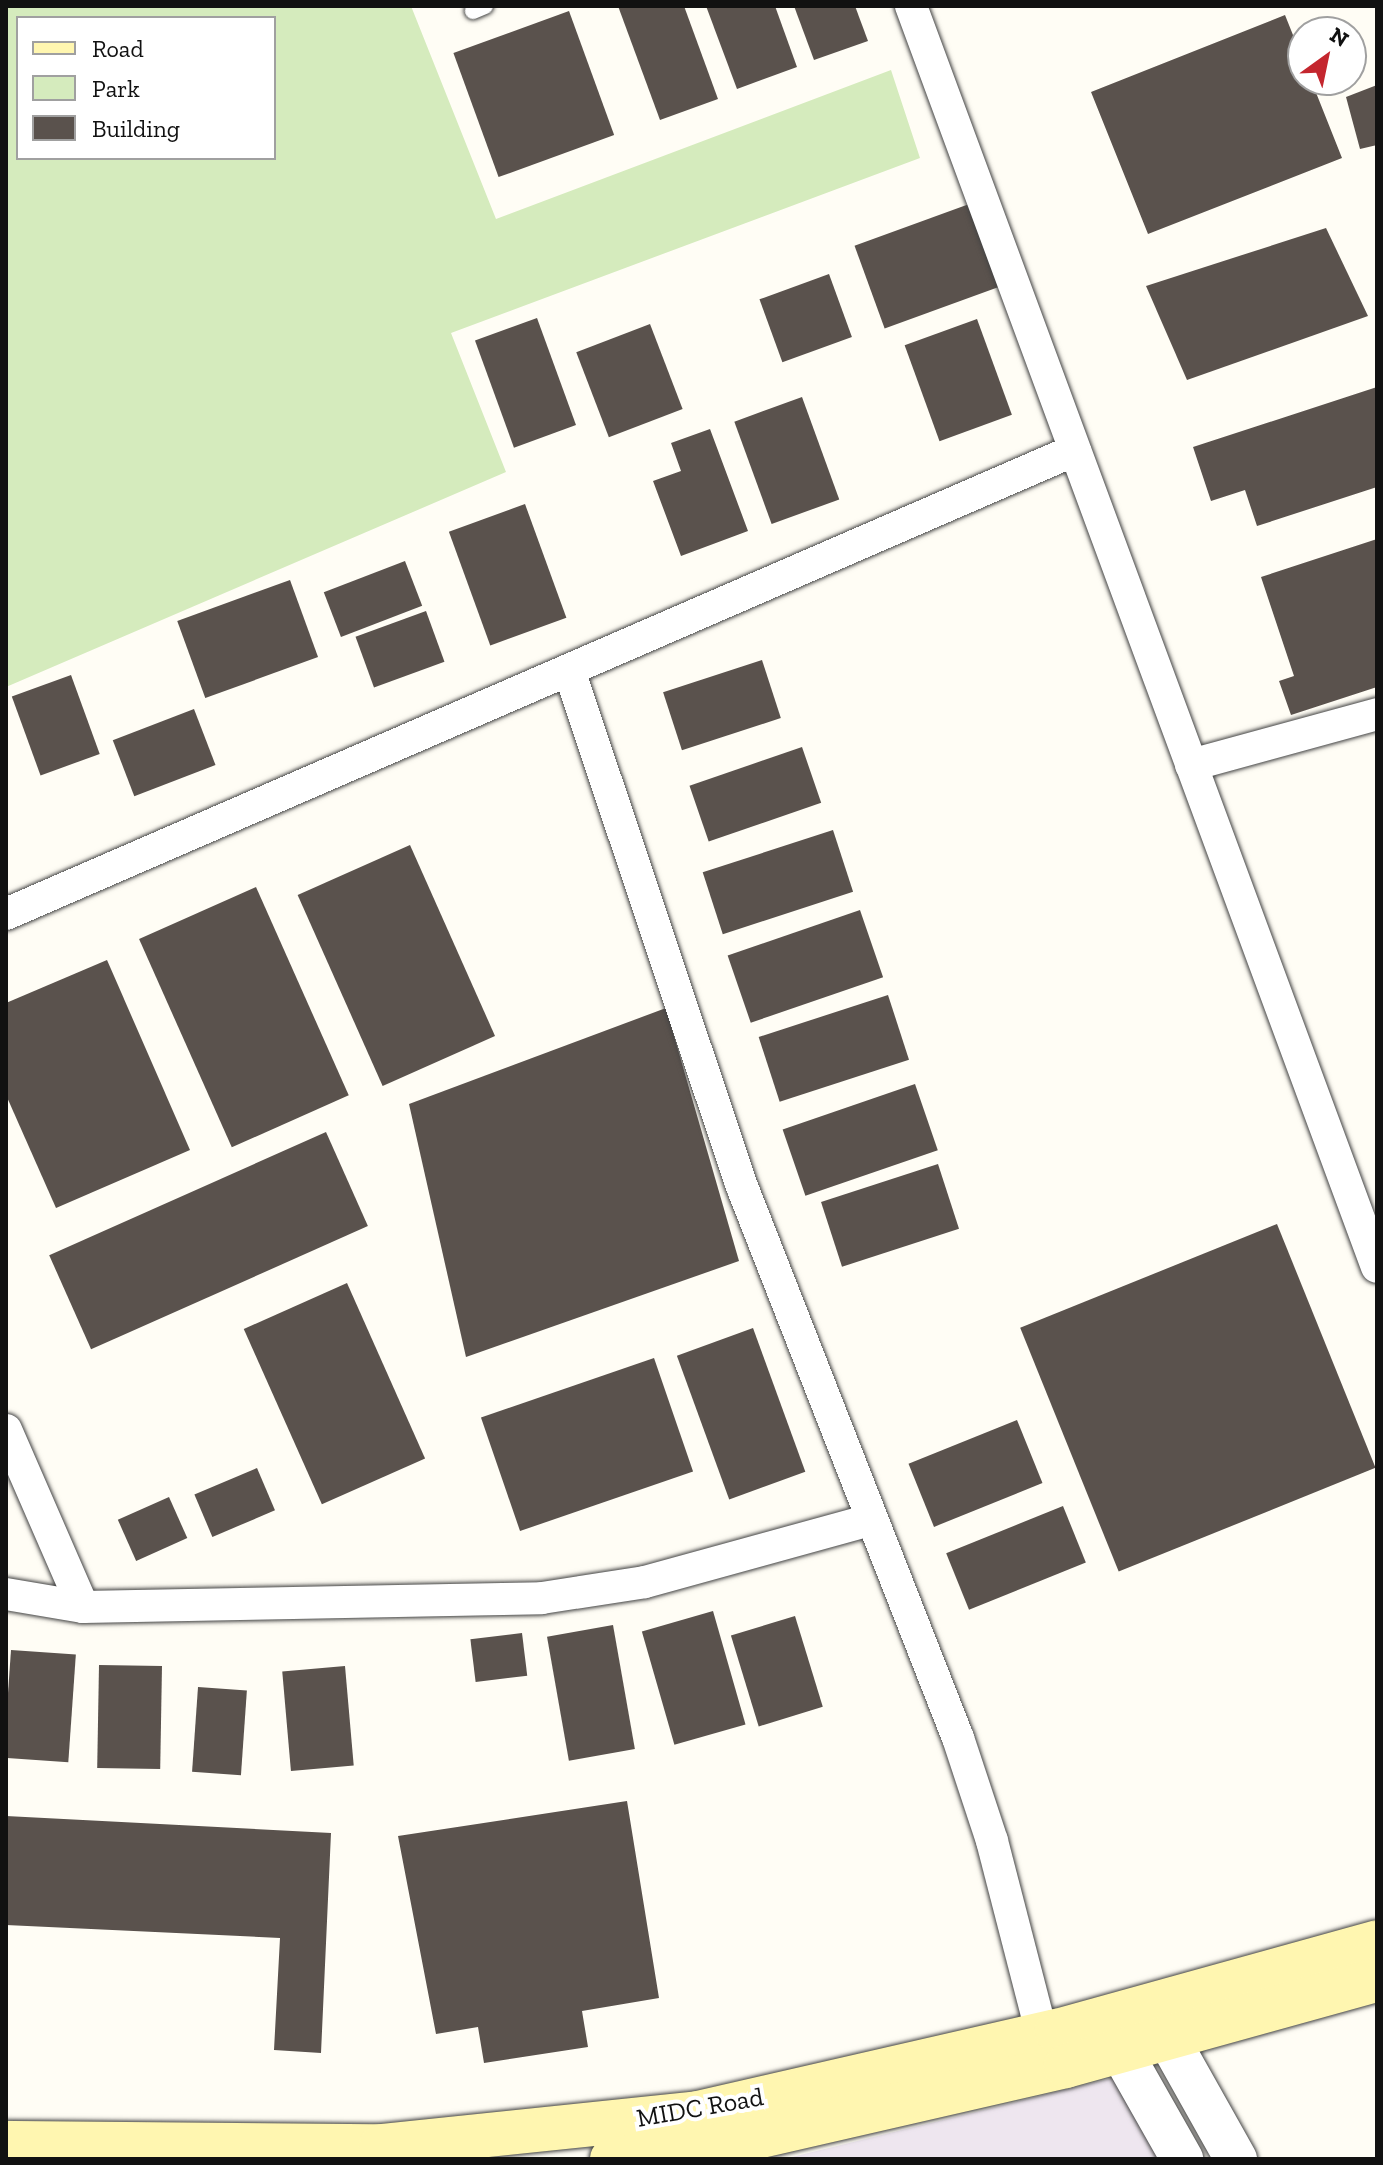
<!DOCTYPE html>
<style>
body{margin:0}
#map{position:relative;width:1383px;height:2165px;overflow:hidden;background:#fffdf5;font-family:"Zilla Slab",serif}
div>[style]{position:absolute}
.industrial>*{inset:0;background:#eee6ef}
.green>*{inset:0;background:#d5ebbd}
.building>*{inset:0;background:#5a524d;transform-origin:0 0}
.roads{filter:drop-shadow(0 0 2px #444) drop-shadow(0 0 2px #444)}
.service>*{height:16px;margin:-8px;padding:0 8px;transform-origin:8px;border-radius:8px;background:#fff}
.minor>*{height:32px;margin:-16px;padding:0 16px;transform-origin:16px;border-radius:16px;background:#fff}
.tertiary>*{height:42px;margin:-21px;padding:0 21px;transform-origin:21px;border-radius:21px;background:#fff}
.secondary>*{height:44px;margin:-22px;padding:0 22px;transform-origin:22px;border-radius:22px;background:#fff6b0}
span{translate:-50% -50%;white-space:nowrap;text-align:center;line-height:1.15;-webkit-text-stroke:8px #fff;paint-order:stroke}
.street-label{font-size:26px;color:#111}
.frame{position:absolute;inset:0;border:8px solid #111;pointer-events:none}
.legend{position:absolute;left:16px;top:16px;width:260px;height:144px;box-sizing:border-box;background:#fff;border:2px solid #a0a0a0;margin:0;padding:10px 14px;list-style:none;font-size:24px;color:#111}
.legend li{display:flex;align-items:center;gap:16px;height:40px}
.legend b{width:40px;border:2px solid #a0a0a0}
.north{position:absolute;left:1287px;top:16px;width:80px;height:80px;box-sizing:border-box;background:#fff;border:2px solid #a0a0a0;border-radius:50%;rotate:33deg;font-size:22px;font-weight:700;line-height:32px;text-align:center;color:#111}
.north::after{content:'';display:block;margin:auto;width:28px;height:36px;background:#c4262e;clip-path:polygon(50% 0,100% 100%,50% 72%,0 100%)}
</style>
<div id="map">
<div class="industrial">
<div style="clip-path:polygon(1117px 2077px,1165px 2159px,784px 2159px)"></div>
</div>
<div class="green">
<div style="clip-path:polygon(evenodd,6px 6px,411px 6px,496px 219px,891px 70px,920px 158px,451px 333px,506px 472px,6px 687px,6px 6px,18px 18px,274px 18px,274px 158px,18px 158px,18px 18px)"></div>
</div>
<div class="building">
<div style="clip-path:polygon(618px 6px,684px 6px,718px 99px,660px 120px)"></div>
<div style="clip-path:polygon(706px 6px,775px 6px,797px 67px,737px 89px)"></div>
<div style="clip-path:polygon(794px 6px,855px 6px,868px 41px,814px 60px)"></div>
<div style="left:569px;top:11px;width:132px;height:123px;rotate:70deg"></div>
<div style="clip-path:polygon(1285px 15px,1303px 60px,1303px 80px,1311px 80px,1342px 158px,1148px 234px,1091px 92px)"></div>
<div style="clip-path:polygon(1377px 85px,1377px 145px,1360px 149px,1346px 97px)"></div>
<div style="left:972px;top:203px;width:88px;height:125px;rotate:70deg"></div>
<div style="clip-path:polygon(1326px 228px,1368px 316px,1187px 380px,1146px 286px)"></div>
<div style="left:829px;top:274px;width:67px;height:74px;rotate:70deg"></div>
<div style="left:537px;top:318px;width:114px;height:66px;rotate:70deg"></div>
<div style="left:977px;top:319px;width:102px;height:77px;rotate:70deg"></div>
<div style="left:650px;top:324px;width:91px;height:79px;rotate:69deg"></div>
<div style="clip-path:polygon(1377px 387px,1377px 487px,1257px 526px,1245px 490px,1211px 501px,1193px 447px)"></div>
<div style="left:802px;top:397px;width:109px;height:72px;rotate:70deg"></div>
<div style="clip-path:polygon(710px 429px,748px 531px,681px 556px,653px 481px,681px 471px,671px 443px)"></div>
<div style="left:525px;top:504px;width:121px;height:81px;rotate:70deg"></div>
<div style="clip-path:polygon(1377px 539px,1377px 687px,1291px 715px,1279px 681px,1294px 676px,1261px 577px)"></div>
<div style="left:405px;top:561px;width:48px;height:87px;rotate:69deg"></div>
<div style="left:290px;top:580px;width:82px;height:120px;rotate:70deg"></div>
<div style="left:426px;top:611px;width:54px;height:75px;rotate:70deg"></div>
<div style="left:762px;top:660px;width:61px;height:104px;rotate:72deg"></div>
<div style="left:71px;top:675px;width:84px;height:63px;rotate:70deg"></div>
<div style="left:194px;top:709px;width:60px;height:87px;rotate:69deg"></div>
<div style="left:802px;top:747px;width:59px;height:119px;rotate:71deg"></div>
<div style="left:833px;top:830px;width:65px;height:137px;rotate:72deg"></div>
<div style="left:410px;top:845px;width:209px;height:123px;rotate:66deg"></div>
<div style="left:256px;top:887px;width:228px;height:128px;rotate:66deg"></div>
<div style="left:860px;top:910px;width:71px;height:140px;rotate:71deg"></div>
<div style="clip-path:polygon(107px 960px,190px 1150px,56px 1208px,6px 1095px,6px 1003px)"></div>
<div style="left:888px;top:995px;width:68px;height:136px;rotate:72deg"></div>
<div style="clip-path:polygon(666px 1008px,739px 1261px,466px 1357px,409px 1104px)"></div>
<div style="left:915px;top:1084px;width:70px;height:140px;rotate:71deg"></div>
<div style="left:326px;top:1132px;width:103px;height:303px;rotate:66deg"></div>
<div style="left:938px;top:1164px;width:68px;height:123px;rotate:72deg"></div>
<div style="left:1277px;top:1224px;width:263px;height:277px;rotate:68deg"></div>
<div style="left:347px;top:1283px;width:192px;height:113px;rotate:66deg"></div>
<div style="left:753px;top:1328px;width:153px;height:81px;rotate:70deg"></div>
<div style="left:654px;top:1358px;width:120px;height:183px;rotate:71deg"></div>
<div style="left:1017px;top:1420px;width:68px;height:117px;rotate:68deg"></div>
<div style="left:257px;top:1468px;width:46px;height:68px;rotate:67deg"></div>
<div style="left:169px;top:1497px;width:45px;height:56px;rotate:66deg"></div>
<div style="left:1063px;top:1506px;width:61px;height:126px;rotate:68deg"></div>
<div style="left:713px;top:1611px;width:118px;height:74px;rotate:74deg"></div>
<div style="left:795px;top:1616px;width:95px;height:67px;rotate:73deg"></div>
<div style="left:613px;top:1625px;width:126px;height:67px;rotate:80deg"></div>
<div style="left:522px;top:1633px;width:43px;height:52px;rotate:83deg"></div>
<div style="left:11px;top:1650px;width:65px;height:108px;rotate:4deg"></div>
<div style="left:99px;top:1665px;width:63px;height:103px;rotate:1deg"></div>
<div style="left:345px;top:1666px;width:100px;height:63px;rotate:85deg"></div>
<div style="left:198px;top:1687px;width:49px;height:85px;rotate:4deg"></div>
<div style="clip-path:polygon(627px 1801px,659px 1998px,582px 2011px,588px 2047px,484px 2063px,478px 2027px,436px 2034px,398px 1836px)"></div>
<div style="clip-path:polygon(6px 1816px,331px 1833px,321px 2053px,274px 2050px,280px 1938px,6px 1925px)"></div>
</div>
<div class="roads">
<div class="service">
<div style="left:473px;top:11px;width:13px;rotate:-23deg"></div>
</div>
<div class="minor">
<div style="left:911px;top:6px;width:1344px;rotate:69.72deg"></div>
<div style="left:569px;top:670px;width:542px;rotate:71.5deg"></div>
<div style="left:741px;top:1184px;width:595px;rotate:68.61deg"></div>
<div style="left:958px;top:1738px;width:108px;rotate:71.7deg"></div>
<div style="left:992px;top:1841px;width:199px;rotate:75.5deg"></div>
<div style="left:1191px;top:765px;width:193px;rotate:-15.3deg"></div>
<div style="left:6px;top:914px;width:1165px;rotate:-23.46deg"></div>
<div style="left:6px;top:1430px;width:193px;rotate:66.5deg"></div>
<div style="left:6px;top:1594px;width:78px;rotate:9.6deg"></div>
<div style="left:83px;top:1607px;width:459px;rotate:-1.1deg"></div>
<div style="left:542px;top:1598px;width:104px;rotate:-8.8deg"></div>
<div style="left:645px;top:1582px;width:233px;rotate:-15.4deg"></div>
</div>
<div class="tertiary">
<div style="left:1150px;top:2006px;width:176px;rotate:60.7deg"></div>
<div style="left:1104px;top:2021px;width:159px;rotate:60.5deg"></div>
</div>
<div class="secondary">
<div style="left:6px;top:2143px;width:375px;rotate:0.5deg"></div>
<div style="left:381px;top:2146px;width:319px;rotate:-5.9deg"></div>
<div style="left:698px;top:2113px;width:368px;rotate:-12.9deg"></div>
<div style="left:1057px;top:2031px;width:332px;rotate:-15.5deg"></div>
<div style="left:612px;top:2159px;width:93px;rotate:-6.2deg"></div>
<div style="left:704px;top:2149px;width:371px;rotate:-12.9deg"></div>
<div style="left:1066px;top:2066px;width:323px;rotate:-15.5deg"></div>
</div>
</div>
<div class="street-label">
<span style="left:700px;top:2108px;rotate:-10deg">MIDC Road</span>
</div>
<div class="frame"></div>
<ul class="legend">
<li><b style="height:10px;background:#fff6b0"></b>Road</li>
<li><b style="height:22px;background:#d5ebbd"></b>Park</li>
<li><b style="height:22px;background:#5a524d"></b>Building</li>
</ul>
<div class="north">N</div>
</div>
